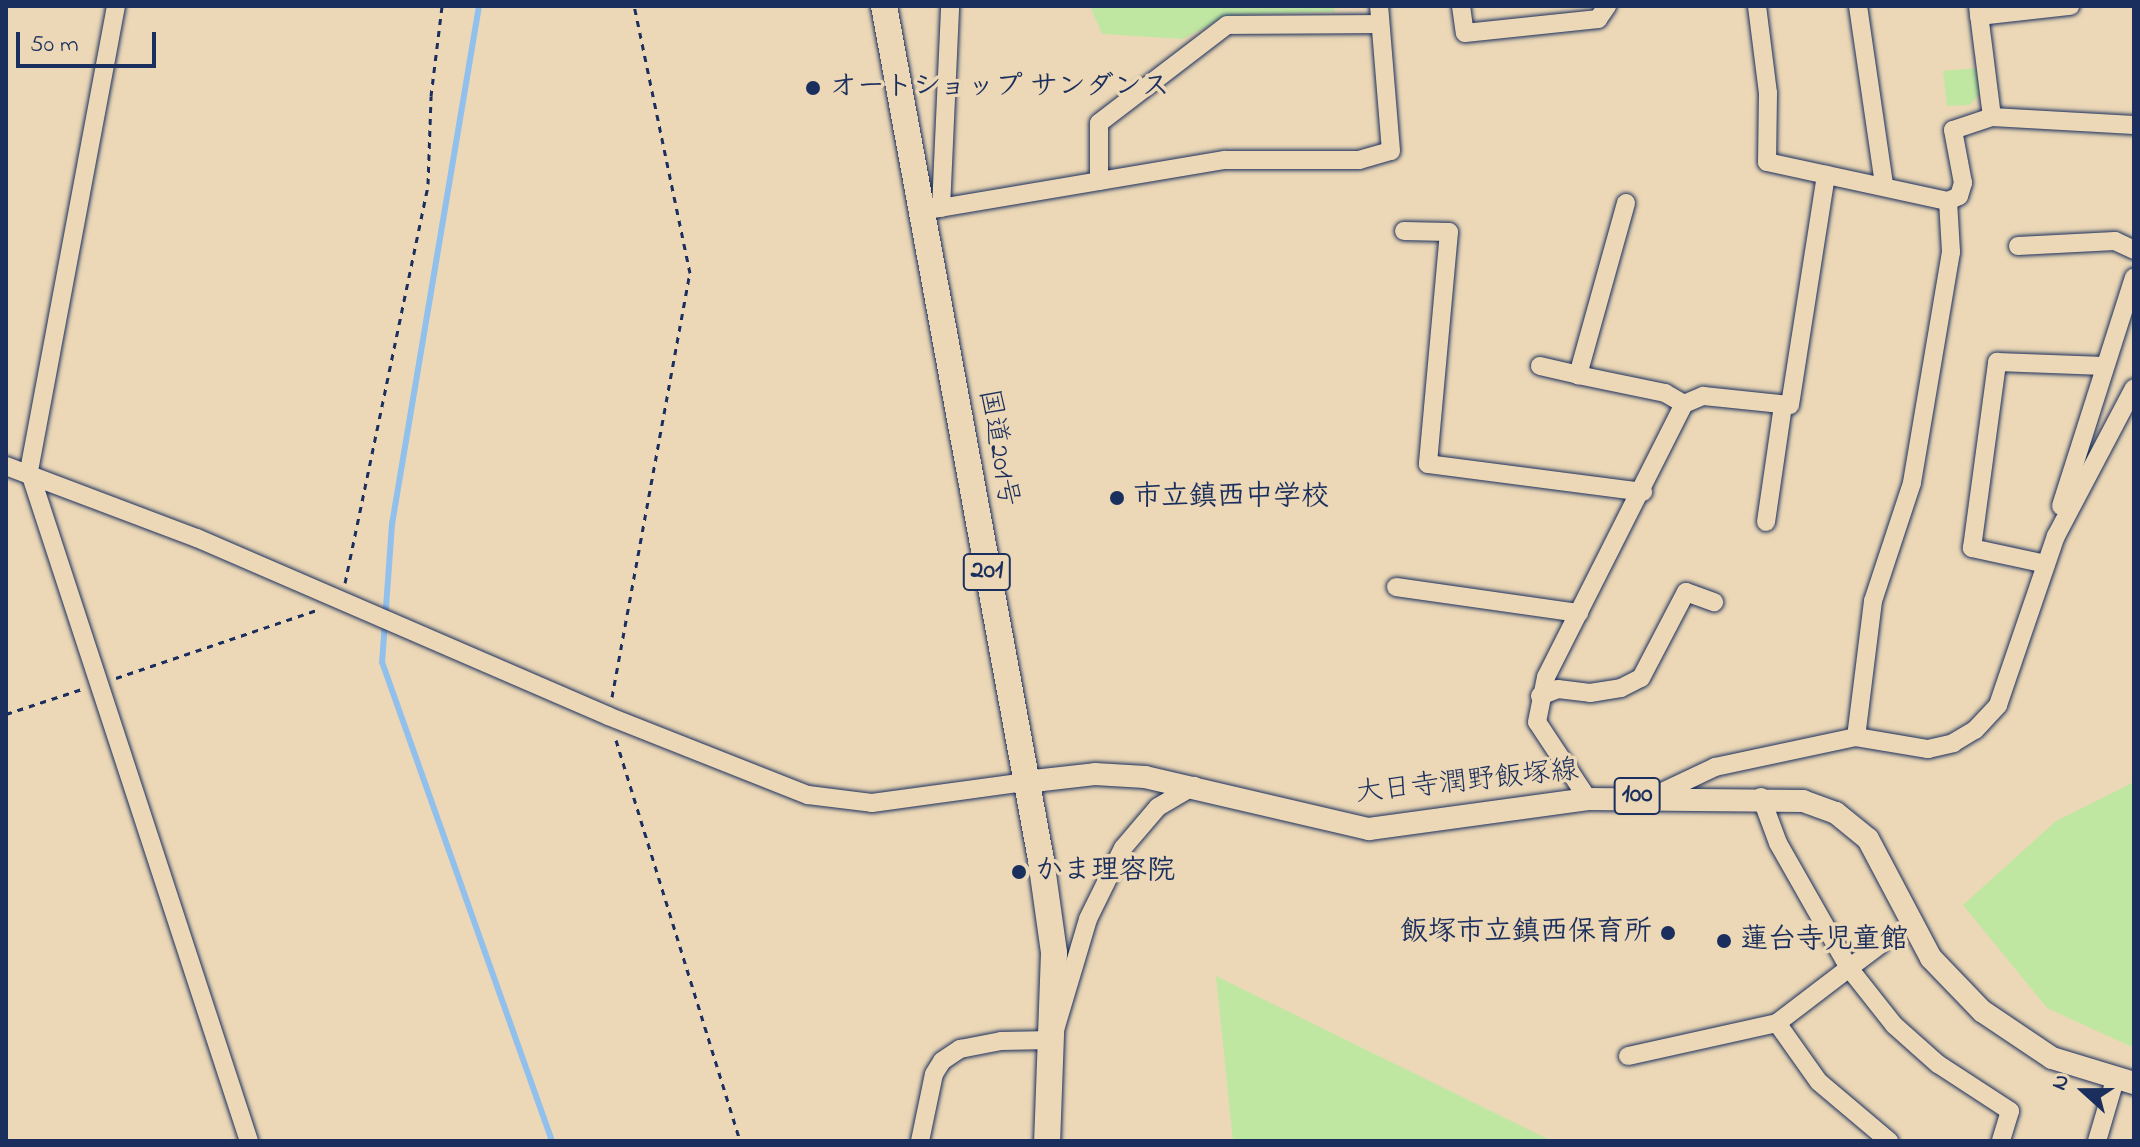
<!DOCTYPE html>
<meta charset="utf-8">
<style>
body{margin:0}
#map{position:relative;width:2140px;height:1147px;overflow:hidden;background:#ecd8b6;font-family:"Indie Flower","Klee One",sans-serif}
div>[style]{position:absolute}
.green>*{inset:0;background:#c0e7a2}
.stream>*{height:6px;margin:-3px;padding:0 3px;transform-origin:3px;border-radius:3px;background:#92c0ec}
.path>*{height:3px;margin-top:-1.5px;transform-origin:0;background:repeating-linear-gradient(90deg,#1b2f5e 0 6px,transparent 0 12px)}
.roads{filter:drop-shadow(0 0 2px #1b2f5e) drop-shadow(0 0 2px #1b2f5e)}
.minor>*{height:18px;margin:-9px;padding:0 9px;transform-origin:9px;border-radius:9px;background:#ecd8b6}
.major>*{height:22px;margin:-11px;padding:0 11px;transform-origin:11px;border-radius:11px;background:#ecd8b6}
.highway>*{height:26px;margin:-13px;padding:0 13px;transform-origin:13px;border-radius:13px;background:#ecd8b6}
.dots>*{width:22px;height:22px;translate:-50% -50%;box-sizing:border-box;border:4px solid #ecd8b6;border-radius:50%}
span{translate:-50% -50%;white-space:nowrap;text-align:center;line-height:1.15;-webkit-text-stroke:7px #ecd8b6;paint-order:stroke}
.shield-label span{padding:2px 6px;background:#ecd8b6;border:2px solid;border-radius:6px;-webkit-text-stroke-width:0}
.shield-label{font-size:26px;color:#1b2f5e;font-weight:700}
.poi-label{font-size:28px;color:#1b2f5e;font-weight:700}
.left{translate:0 -50%;text-align:left}
.right{translate:-100% -50%;text-align:right}
.street-label{font-size:28px;color:#1b2f5e}
.frame{position:absolute;inset:0;border:8px solid #1b2f5e;pointer-events:none}
.north{position:absolute;left:2044px;top:1051px;width:80px;height:80px;-webkit-text-stroke:6px #ecd8b6;paint-order:stroke;rotate:291deg;font-size:22px;font-weight:700;line-height:32px;text-align:center;color:#1b2f5e}
.north::after{content:'';display:block;margin:auto;width:28px;height:36px;background:#1b2f5e;clip-path:polygon(50% 0,100% 100%,50% 72%,0 100%)}
.scale{position:absolute;left:16px;top:32px;width:140px;height:36px;box-sizing:border-box;border:4px solid #1b2f5e;border-top:0;padding-left:10px;font-size:24px;line-height:28px;white-space:nowrap;color:#1b2f5e;-webkit-text-stroke:6px #ecd8b6;paint-order:stroke}
</style>
<div id="map">
<div class="green">
<div style="clip-path:polygon(1090px 6px,1334px 6px,1335px 12px,1229px 15px,1183px 39px,1102px 34px)"></div>
<div style="clip-path:polygon(1976px 68px,1980px 93px,1970px 105px,1947px 106px,1943px 71px)"></div>
<div style="clip-path:polygon(2134px 782px,2134px 1048px,2047px 1008px,1963px 905px,2056px 821px)"></div>
<div style="clip-path:polygon(1216px 976px,1552px 1141px,1233px 1141px)"></div>
</div>
<div class="stream">
<div style="left:479px;top:6px;width:525px;rotate:99.53deg"></div>
<div style="left:392px;top:524px;width:138px;rotate:94.1deg"></div>
<div style="left:382px;top:662px;width:508px;rotate:70.46deg"></div>
</div>
<div class="path">
<div style="left:345px;top:583px;width:408px;rotate:-78.2deg"></div>
<div style="left:428px;top:184px;width:88px;rotate:-88deg"></div>
<div style="left:431px;top:96px;width:91px;rotate:-83deg"></div>
<div style="left:116px;top:678px;width:212px;rotate:-18.7deg"></div>
<div style="left:612px;top:697px;width:431px;rotate:-79.6deg"></div>
<div style="left:690px;top:273px;width:273px;rotate:-101.8deg"></div>
<div style="left:6px;top:714px;width:80px;rotate:-18.2deg"></div>
<div style="left:616px;top:740px;width:420px;rotate:72.8deg"></div>
</div>
<div class="roads">
<div class="minor">
<div style="left:116px;top:6px;width:472px;rotate:100.6deg"></div>
<div style="left:29px;top:470px;width:706px;rotate:71.85deg"></div>
<div style="left:1461px;top:6px;width:27px;rotate:82deg"></div>
<div style="left:1465px;top:33px;width:134px;rotate:-6deg"></div>
<div style="left:1598px;top:19px;width:16px;rotate:-55deg"></div>
<div style="left:1757px;top:6px;width:88px;rotate:82.8deg"></div>
<div style="left:1768px;top:93px;width:69px;rotate:90.8deg"></div>
<div style="left:1767px;top:162px;width:185px;rotate:12.2deg"></div>
<div style="left:1948px;top:201px;width:51px;rotate:86.6deg"></div>
<div style="left:1951px;top:252px;width:234px;rotate:99.6deg"></div>
<div style="left:1912px;top:483px;width:124px;rotate:108.3deg"></div>
<div style="left:1873px;top:601px;width:137px;rotate:97.1deg"></div>
<div style="left:1858px;top:6px;width:181px;rotate:81.7deg"></div>
<div style="left:1979px;top:16px;width:92px;rotate:-6.3deg"></div>
<div style="left:1992px;top:117px;width:142px;rotate:3.2deg"></div>
<div style="left:1099px;top:181px;width:58px;rotate:-90deg"></div>
<div style="left:1099px;top:123px;width:161px;rotate:-37.4deg"></div>
<div style="left:1227px;top:25px;width:151px;rotate:-0.4deg"></div>
<div style="left:1948px;top:201px;width:12px;rotate:-24deg"></div>
<div style="left:1959px;top:196px;width:14px;rotate:-73deg"></div>
<div style="left:1963px;top:183px;width:54px;rotate:-100.7deg"></div>
<div style="left:1953px;top:130px;width:41px;rotate:-18.4deg"></div>
<div style="left:1992px;top:117px;width:112px;rotate:-97.2deg"></div>
<div style="left:1626px;top:203px;width:179px;rotate:105.6deg"></div>
<div style="left:1578px;top:375px;width:89px;rotate:11.7deg"></div>
<div style="left:1665px;top:393px;width:22px;rotate:30deg"></div>
<div style="left:941px;top:208px;width:202px;rotate:-87.4deg"></div>
<div style="left:922px;top:211px;width:307px;rotate:-9.6deg"></div>
<div style="left:1225px;top:160px;width:134px"></div>
<div style="left:1359px;top:160px;width:33px;rotate:-16deg"></div>
<div style="left:1391px;top:151px;width:145px;rotate:-94.7deg"></div>
<div style="left:1404px;top:231px;width:45px;rotate:1.3deg"></div>
<div style="left:1449px;top:232px;width:233px;rotate:95.2deg"></div>
<div style="left:1428px;top:464px;width:217px;rotate:7.4deg"></div>
<div style="left:2018px;top:246px;width:97px;rotate:-3deg"></div>
<div style="left:2115px;top:241px;width:21px;rotate:25deg"></div>
<div style="left:1540px;top:366px;width:39px;rotate:13deg"></div>
<div style="left:6px;top:466px;width:204px;rotate:20.7deg"></div>
<div style="left:197px;top:538px;width:448px;rotate:23.4deg"></div>
<div style="left:608px;top:716px;width:215px;rotate:21.6deg"></div>
<div style="left:808px;top:795px;width:64px;rotate:7.1deg"></div>
<div style="left:872px;top:803px;width:154px;rotate:-7.8deg"></div>
<div style="left:2061px;top:506px;width:240px;rotate:-72.3deg"></div>
<div style="left:1766px;top:522px;width:118px;rotate:-81.7deg"></div>
<div style="left:2046px;top:564px;width:76px;rotate:-167.8deg"></div>
<div style="left:1972px;top:548px;width:188px;rotate:-82.3deg"></div>
<div style="left:1997px;top:362px;width:107px;rotate:2.1deg"></div>
<div style="left:1396px;top:587px;width:185px;rotate:8.1deg"></div>
<div style="left:1540px;top:696px;width:19px;rotate:-21deg"></div>
<div style="left:1558px;top:689px;width:32px;rotate:7deg"></div>
<div style="left:1590px;top:693px;width:31px;rotate:-9deg"></div>
<div style="left:1621px;top:688px;width:22px;rotate:-27deg"></div>
<div style="left:1641px;top:678px;width:97px;rotate:-62.4deg"></div>
<div style="left:1686px;top:592px;width:30px;rotate:20deg"></div>
<div style="left:1654px;top:796px;width:68px;rotate:-25.4deg"></div>
<div style="left:1715px;top:767px;width:144px;rotate:-12deg"></div>
<div style="left:1856px;top:737px;width:73px;rotate:9.5deg"></div>
<div style="left:1928px;top:749px;width:26px;rotate:-13deg"></div>
<div style="left:1953px;top:743px;width:26px;rotate:-31deg"></div>
<div style="left:1975px;top:730px;width:34px;rotate:-47deg"></div>
<div style="left:1998px;top:705px;width:179px;rotate:-71.1deg"></div>
<div style="left:2056px;top:536px;width:167px;rotate:-62.2deg"></div>
<div style="left:1761px;top:797px;width:49px;rotate:69.7deg"></div>
<div style="left:1778px;top:843px;width:144px;rotate:60.4deg"></div>
<div style="left:1849px;top:968px;width:91px;rotate:142.6deg"></div>
<div style="left:1777px;top:1023px;width:72px;rotate:54.6deg"></div>
<div style="left:1819px;top:1082px;width:92px;rotate:40.1deg"></div>
<div style="left:1588px;top:799px;width:92px;rotate:-123.5deg"></div>
<div style="left:1537px;top:722px;width:46px;rotate:-78.7deg"></div>
<div style="left:1546px;top:677px;width:306px;rotate:-63.2deg"></div>
<div style="left:1684px;top:404px;width:21px;rotate:-23deg"></div>
<div style="left:1703px;top:396px;width:87px;rotate:5.9deg"></div>
<div style="left:1790px;top:405px;width:233px;rotate:-81.1deg"></div>
<div style="left:1881px;top:944px;width:40px;rotate:143deg"></div>
<div style="left:1849px;top:968px;width:73px;rotate:51.7deg"></div>
<div style="left:1894px;top:1025px;width:59px;rotate:41.6deg"></div>
<div style="left:1938px;top:1064px;width:86px;rotate:33.1deg"></div>
<div style="left:2010px;top:1111px;width:31px;rotate:107deg"></div>
<div style="left:1628px;top:1056px;width:153px;rotate:-12.5deg"></div>
<div style="left:920px;top:1141px;width:68px;rotate:-78.2deg"></div>
<div style="left:934px;top:1074px;width:15px;rotate:-58deg"></div>
<div style="left:942px;top:1061px;width:22px;rotate:-34deg"></div>
<div style="left:960px;top:1049px;width:42px;rotate:-11deg"></div>
<div style="left:1001px;top:1041px;width:51px;rotate:-1.1deg"></div>
<div style="left:1052px;top:1040px;width:126px;rotate:-73.4deg"></div>
<div style="left:1088px;top:919px;width:79px;rotate:-63.8deg"></div>
<div style="left:1123px;top:848px;width:54px;rotate:-49.5deg"></div>
<div style="left:1158px;top:807px;width:42px;rotate:-30.3deg"></div>
<div style="left:2097px;top:1141px;width:64px;rotate:-73.6deg"></div>
</div>
<div class="major">
<div style="left:1025px;top:782px;width:70px;rotate:-6.5deg"></div>
<div style="left:1095px;top:774px;width:50px;rotate:3.4deg"></div>
<div style="left:1145px;top:777px;width:230px;rotate:13.1deg"></div>
<div style="left:1369px;top:829px;width:221px;rotate:-7.8deg"></div>
<div style="left:1588px;top:799px;width:215px;rotate:0.5deg"></div>
<div style="left:1803px;top:801px;width:35px;rotate:20deg"></div>
<div style="left:1836px;top:813px;width:41px;rotate:39.1deg"></div>
<div style="left:1868px;top:839px;width:135px;rotate:62.1deg"></div>
<div style="left:1931px;top:958px;width:74px;rotate:46.1deg"></div>
<div style="left:1982px;top:1011px;width:84px;rotate:33.9deg"></div>
<div style="left:2052px;top:1058px;width:86px;rotate:17deg"></div>
</div>
<div class="highway">
<div style="left:884px;top:6px;width:868px;rotate:79.58deg"></div>
<div style="left:1041px;top:860px;width:94px;rotate:82deg"></div>
<div style="left:1054px;top:953px;width:188px;rotate:92.1deg"></div>
</div>
</div>
<div class="dots">
<div style="left:813px;top:88px;background:#1b2f5e"></div>
<div style="left:1117px;top:498px;background:#1b2f5e"></div>
<div style="left:1019px;top:872px;background:#1b2f5e"></div>
<div style="left:1668px;top:933px;background:#1b2f5e"></div>
<div style="left:1724px;top:941px;background:#1b2f5e"></div>
</div>
<div class="shield-label">
<span style="left:987px;top:572px">201</span>
<span style="left:1637px;top:796px">100</span>
</div>
<div class="poi-label">
<span class="left" style="left:829px;top:88px">オートショップ サンダンス</span>
<span class="left" style="left:1133px;top:498px">市立鎮西中学校</span>
<span class="left" style="left:1035px;top:872px">かま理容院</span>
<span class="right" style="left:1652px;top:933px">飯塚市立鎮西保育所</span>
<span class="left" style="left:1740px;top:941px">蓮台寺児童館</span>
</div>
<div class="street-label">
<span style="left:997px;top:448px;rotate:80deg">国道201号</span>
<span style="left:1467px;top:783px;rotate:-6deg">大日寺潤野飯塚線</span>
</div>
<div class="frame"></div>
<div class="north">N</div>
<div class="scale">50 m</div>
</div>
